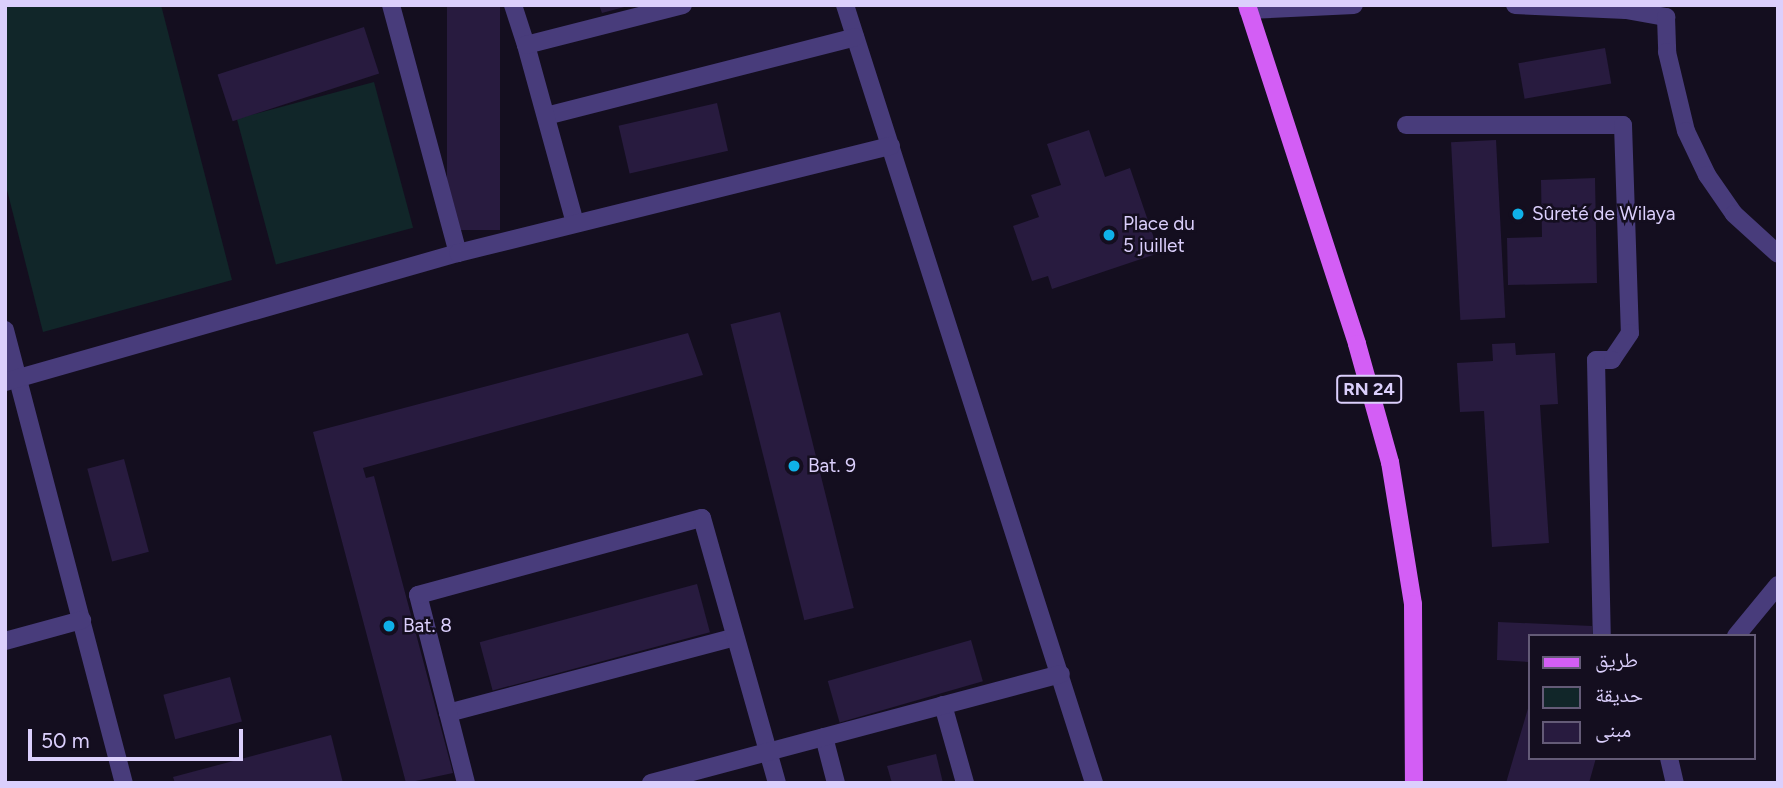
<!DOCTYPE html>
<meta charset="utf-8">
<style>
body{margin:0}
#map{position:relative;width:1783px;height:788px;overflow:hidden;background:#140e1f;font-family:Figtree,"Noto Naskh Arabic",sans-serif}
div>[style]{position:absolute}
.green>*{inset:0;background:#112629;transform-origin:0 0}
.building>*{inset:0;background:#281b3f;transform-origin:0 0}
.minor>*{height:18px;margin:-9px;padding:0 9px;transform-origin:9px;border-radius:9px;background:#483c7b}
.major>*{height:18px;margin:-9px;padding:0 9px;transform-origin:9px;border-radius:9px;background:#d35ef5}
.dots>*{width:19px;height:19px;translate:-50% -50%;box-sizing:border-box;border:4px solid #140e1f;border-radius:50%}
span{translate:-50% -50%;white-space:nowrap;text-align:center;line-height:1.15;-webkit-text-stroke:5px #140e1f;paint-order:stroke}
.shield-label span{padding:2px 5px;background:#140e1f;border:2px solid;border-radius:5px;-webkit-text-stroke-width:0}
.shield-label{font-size:18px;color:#dbcffc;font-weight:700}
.poi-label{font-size:19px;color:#dbcffc}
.left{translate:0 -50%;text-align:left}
.frame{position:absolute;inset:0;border:7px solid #dbcffc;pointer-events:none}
.legend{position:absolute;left:1528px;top:634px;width:228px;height:126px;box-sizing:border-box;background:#140e1f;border:2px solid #645b77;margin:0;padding:9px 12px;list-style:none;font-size:21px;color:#dbcffc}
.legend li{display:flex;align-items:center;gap:14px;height:35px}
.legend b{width:35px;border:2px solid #645b77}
.scale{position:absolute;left:28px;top:729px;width:215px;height:32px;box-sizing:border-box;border:4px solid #dbcffc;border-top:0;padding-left:9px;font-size:21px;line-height:24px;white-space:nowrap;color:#dbcffc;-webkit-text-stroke:5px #140e1f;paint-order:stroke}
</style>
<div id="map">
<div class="green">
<div style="clip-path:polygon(5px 5px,161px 5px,232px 280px,43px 332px,5px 182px)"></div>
<div style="left:374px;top:82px;width:151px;height:142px;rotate:75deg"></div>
</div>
<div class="building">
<div style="left:447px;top:5px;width:53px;height:225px"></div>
<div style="clip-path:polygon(599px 5px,628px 5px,628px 6px,602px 13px)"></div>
<div style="left:364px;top:27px;width:49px;height:154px;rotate:72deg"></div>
<div style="left:1605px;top:48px;width:36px;height:88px;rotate:80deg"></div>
<div style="left:717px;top:103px;width:49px;height:101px;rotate:77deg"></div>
<div style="clip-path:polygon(1089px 130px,1105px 177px,1130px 168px,1159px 253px,1052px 289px,1048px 276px,1032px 281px,1013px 226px,1039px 217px,1031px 195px,1061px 185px,1047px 144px)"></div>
<div style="left:1496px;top:140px;width:178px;height:45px;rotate:87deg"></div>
<div style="clip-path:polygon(1595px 178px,1597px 283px,1508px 285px,1507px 238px,1542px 237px,1541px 180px)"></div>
<div style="left:780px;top:312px;width:305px;height:51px;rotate:76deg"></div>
<div style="clip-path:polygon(688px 333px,703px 375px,363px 468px,366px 478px,374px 476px,453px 773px,406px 783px,313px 432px)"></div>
<div style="clip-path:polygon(1515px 343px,1516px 355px,1555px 353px,1558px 404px,1540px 405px,1549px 543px,1492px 547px,1484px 411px,1460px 412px,1457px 363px,1493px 361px,1492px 344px)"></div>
<div style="left:124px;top:459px;width:96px;height:38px;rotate:75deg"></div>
<div style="left:697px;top:584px;width:50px;height:225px;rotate:75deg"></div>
<div style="clip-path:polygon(1498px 622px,1592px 626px,1592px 636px,1529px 636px,1529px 662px,1497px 660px)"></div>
<div style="left:971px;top:640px;width:43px;height:149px;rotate:74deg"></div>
<div style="left:230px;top:677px;width:46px;height:69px;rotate:75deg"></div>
<div style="clip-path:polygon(1529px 705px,1529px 758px,1596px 758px,1589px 783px,1506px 783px)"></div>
<div style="clip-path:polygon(331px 735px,343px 783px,175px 783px,173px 777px)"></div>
<div style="clip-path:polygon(936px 754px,943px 783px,892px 783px,887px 766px)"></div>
</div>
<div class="minor">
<div style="left:391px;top:5px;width:257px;rotate:74.9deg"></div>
<div style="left:513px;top:5px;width:42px;rotate:72deg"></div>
<div style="left:845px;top:5px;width:817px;rotate:72.25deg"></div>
<div style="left:1515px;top:5px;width:111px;rotate:2.6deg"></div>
<div style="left:1626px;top:10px;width:41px;rotate:9.9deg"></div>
<div style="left:1666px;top:17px;width:35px;rotate:88deg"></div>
<div style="left:1667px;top:52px;width:81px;rotate:76.5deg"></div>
<div style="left:1686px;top:131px;width:49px;rotate:64.5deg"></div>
<div style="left:1707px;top:175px;width:47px;rotate:55.3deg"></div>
<div style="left:1734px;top:214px;width:59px;rotate:42.3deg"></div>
<div style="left:1248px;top:10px;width:106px;rotate:-2.7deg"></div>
<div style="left:546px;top:116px;width:319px;rotate:-14.3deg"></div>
<div style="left:1406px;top:125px;width:217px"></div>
<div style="left:1623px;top:125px;width:208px;rotate:88.1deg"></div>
<div style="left:1630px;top:333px;width:32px;rotate:124deg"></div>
<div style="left:1612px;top:360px;width:16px;rotate:180deg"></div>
<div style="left:1596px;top:360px;width:276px;rotate:88.8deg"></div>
<div style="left:575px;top:223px;width:185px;rotate:-105.4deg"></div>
<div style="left:526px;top:45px;width:162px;rotate:-14.3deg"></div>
<div style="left:5px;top:330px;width:468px;rotate:75.3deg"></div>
<div style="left:5px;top:382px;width:471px;rotate:-15.9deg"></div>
<div style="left:458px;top:253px;width:446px;rotate:-13.9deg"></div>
<div style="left:1736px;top:636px;width:66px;rotate:-50.5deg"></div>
<div style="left:5px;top:641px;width:80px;rotate:-15.3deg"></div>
<div style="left:943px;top:705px;width:81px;rotate:74.2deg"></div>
<div style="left:448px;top:713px;width:297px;rotate:-14.8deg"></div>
<div style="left:824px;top:737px;width:48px;rotate:75.4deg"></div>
<div style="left:1669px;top:758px;width:26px;rotate:77deg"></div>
<div style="left:466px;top:783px;width:194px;rotate:-104.3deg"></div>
<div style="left:418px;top:595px;width:294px;rotate:-15.2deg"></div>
<div style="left:702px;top:518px;width:275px;rotate:74.2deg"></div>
<div style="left:651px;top:783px;width:424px;rotate:-14.9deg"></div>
</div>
<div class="major">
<div style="left:1247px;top:5px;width:356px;rotate:72deg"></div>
<div style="left:1357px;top:344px;width:123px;rotate:74.4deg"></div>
<div style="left:1390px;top:462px;width:144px;rotate:80.8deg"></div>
<div style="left:1413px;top:604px;width:179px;rotate:89.7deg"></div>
</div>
<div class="dots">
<div style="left:1518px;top:214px;background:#0fb1e8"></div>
<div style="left:1109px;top:235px;background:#0fb1e8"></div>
<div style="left:794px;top:466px;background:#0fb1e8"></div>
<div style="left:389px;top:626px;background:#0fb1e8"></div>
</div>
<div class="shield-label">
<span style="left:1369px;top:389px">RN 24</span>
</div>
<div class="poi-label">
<span class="left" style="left:1532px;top:214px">Sûreté de Wilaya</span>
<span class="left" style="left:1123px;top:235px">Place du<br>5 juillet</span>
<span class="left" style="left:808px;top:466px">Bat. 9</span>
<span class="left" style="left:403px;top:626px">Bat. 8</span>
</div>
<div class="frame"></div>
<ul class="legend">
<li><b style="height:9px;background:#d35ef5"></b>طريق</li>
<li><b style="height:19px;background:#112629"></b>حديقة</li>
<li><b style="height:19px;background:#281b3f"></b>مبنى</li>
</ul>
<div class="scale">50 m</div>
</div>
